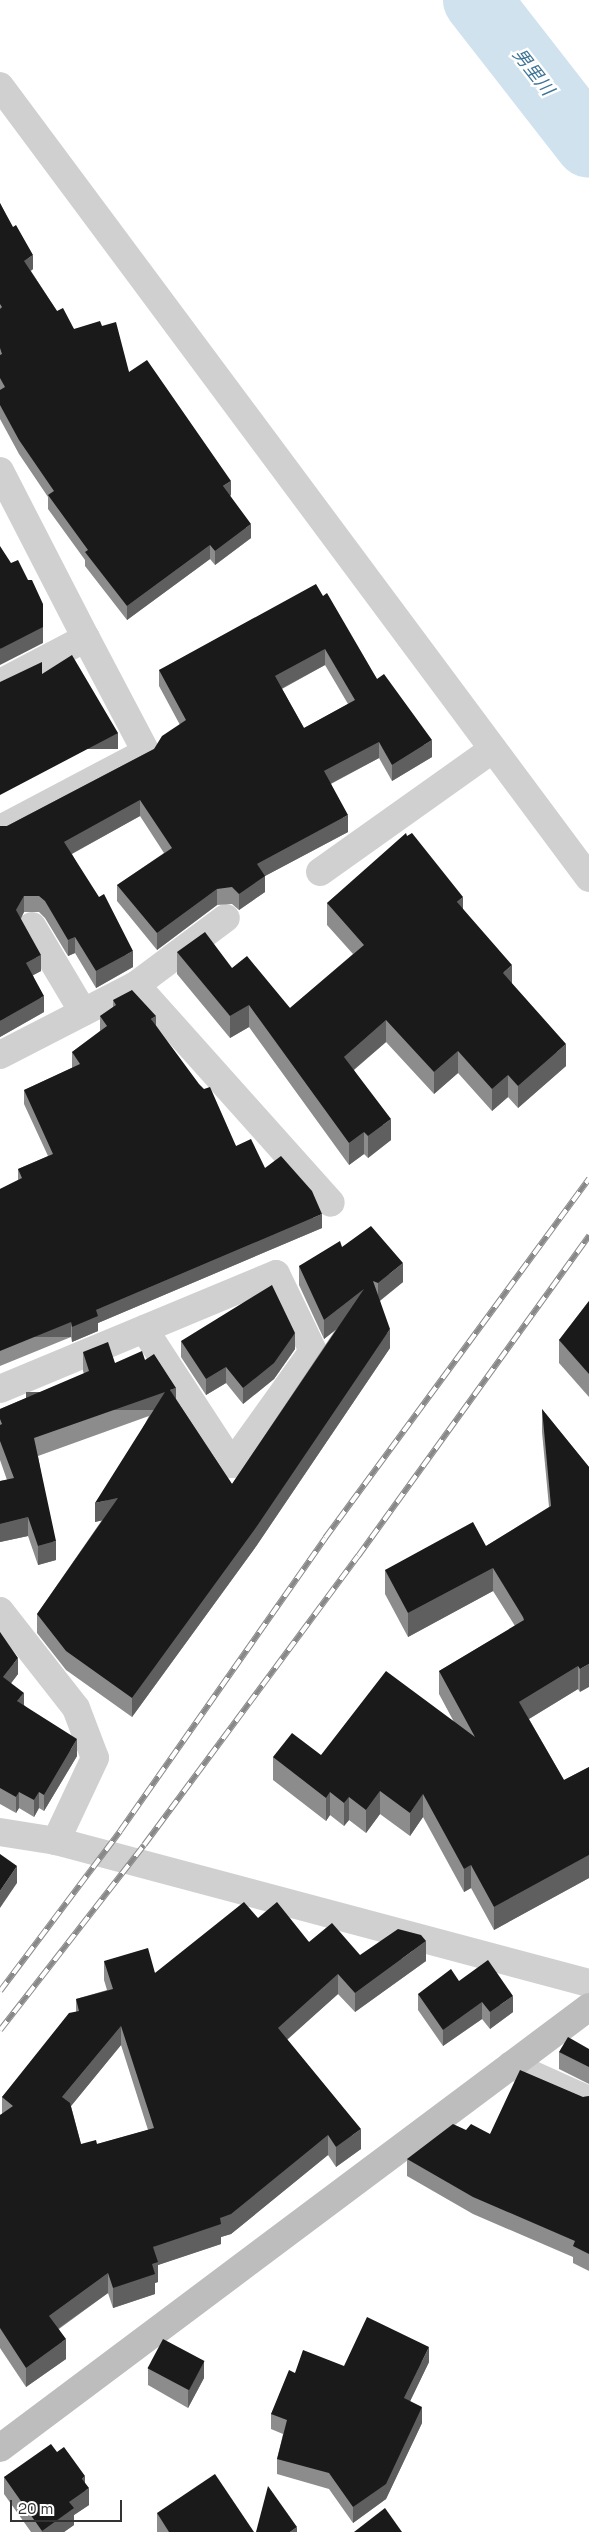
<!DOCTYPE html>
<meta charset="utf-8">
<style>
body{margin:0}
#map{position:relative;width:589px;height:2532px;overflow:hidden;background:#fff;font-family:"Space Grotesk","Noto Sans JP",sans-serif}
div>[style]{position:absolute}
.river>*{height:68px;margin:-34px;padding:0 34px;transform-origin:34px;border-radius:34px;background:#cfe2ee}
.street>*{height:28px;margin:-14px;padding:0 14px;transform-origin:14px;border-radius:14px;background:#d0d0d0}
.secondary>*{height:28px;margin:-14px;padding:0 14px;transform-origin:14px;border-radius:14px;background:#bdbdbd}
.rail>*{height:5.5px;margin-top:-2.75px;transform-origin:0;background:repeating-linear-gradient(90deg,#fff 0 11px,#888 0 22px);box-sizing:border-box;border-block:1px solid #888}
.wall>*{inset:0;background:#8c8c8c}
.shaded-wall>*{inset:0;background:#5f5f5f;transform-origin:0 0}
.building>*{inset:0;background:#1a1a1a;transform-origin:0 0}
span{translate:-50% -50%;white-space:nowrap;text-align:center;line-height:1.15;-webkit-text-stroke:5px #fff;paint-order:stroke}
.water-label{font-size:18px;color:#3f7597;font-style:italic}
.scale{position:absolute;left:10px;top:2500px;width:112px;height:22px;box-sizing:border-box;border:2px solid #333;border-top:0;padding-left:6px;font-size:15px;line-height:18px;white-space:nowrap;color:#333;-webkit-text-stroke:4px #fff;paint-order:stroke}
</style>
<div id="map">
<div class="river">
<div style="left:477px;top:0;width:182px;rotate:52.1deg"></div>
</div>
<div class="street">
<div style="left:0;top:86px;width:987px;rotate:53.36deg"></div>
<div style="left:0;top:471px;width:188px;rotate:62.8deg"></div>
<div style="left:86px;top:638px;width:97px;rotate:152.4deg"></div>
<div style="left:0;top:829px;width:165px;rotate:-27.8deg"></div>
<div style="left:146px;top:752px;width:129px;rotate:-117.8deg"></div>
<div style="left:320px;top:872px;width:212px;rotate:-35.4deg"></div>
<div style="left:32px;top:926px;width:100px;rotate:59.3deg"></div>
<div style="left:136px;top:985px;width:112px;rotate:-36.7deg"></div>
<div style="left:0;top:1055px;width:153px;rotate:-27.2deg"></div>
<div style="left:136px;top:985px;width:292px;rotate:48.2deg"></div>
<div style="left:0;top:1389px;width:299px;rotate:-22.6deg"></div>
<div style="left:276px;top:1274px;width:85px;rotate:64.3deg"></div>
<div style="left:313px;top:1351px;width:139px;rotate:125.6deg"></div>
<div style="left:232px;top:1464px;width:161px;rotate:-123.1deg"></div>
<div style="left:0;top:1611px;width:123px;rotate:51.9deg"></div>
<div style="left:76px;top:1708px;width:53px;rotate:69.2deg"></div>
<div style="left:95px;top:1758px;width:92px;rotate:115.2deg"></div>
<div style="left:0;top:1832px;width:57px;rotate:9.1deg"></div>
<div style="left:56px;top:1841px;width:552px;rotate:14.92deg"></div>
<div style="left:511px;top:2065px;width:85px;rotate:24.2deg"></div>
</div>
<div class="secondary">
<div style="left:0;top:2448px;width:736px;rotate:-36.82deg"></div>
</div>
<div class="rail">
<div style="left:0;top:1991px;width:200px;rotate:-53.1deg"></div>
<div style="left:120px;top:1831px;width:358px;rotate:-55deg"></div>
<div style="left:325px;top:1538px;width:446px;rotate:-53.7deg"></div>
<div style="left:0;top:2030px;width:234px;rotate:-52.1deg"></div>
<div style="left:144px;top:1845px;width:360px;rotate:-53.5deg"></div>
<div style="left:358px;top:1556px;width:395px;rotate:-54.2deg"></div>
</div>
<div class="wall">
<div style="clip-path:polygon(0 203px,33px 269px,31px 271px,57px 311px,74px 329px,102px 326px,129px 372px,231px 495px,230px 496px,251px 538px,215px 565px,210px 559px,127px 620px,85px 566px,85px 560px,48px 509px,48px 497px,19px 454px,0 419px)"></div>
<div style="clip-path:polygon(evenodd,323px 596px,377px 679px,432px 757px,392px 781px,379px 758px,331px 784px,348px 832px,265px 876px,265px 892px,239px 910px,232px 904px,217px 905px,157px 950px,117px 901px,117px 885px,164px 853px,140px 816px,72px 854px,133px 967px,96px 988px,75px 953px,68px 956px,45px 918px,39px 912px,24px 912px,21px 919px,41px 971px,33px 975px,44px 1012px,0 1037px,7px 826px,154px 749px,180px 725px,159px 686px,159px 670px,323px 596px,325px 665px,348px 704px,304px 728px,282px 689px,325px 665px)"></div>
<div style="clip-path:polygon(407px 836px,463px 909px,566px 1066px,518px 1108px,508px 1097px,492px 1111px,458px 1073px,434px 1094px,386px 1042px,354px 1070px,391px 1140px,368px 1158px,364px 1154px,349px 1165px,249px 1027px,230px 1038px,177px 974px,177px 952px,232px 968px,290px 1008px,353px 954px,327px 925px,327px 903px)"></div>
<div style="clip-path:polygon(113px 1000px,156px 1025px,236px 1146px,265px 1168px,322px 1228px,98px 1323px,98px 1331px,72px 1342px,71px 1337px,0 1366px,0 1189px,18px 1180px,18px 1169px,48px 1156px,24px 1104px,24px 1090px,72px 1068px,72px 1052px,100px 1031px,100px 1016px,113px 1007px)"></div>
<div style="clip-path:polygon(342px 1247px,403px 1282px,380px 1301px,390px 1348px,257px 1545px,132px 1717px,66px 1670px,37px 1633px,37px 1614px,102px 1520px,95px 1522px,149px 1416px,38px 1456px,56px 1560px,38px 1565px,28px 1536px,0 1542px,0 1481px,7px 1480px,0 1460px,0 1409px,84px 1374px,83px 1371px,83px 1352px,115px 1363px,145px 1360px,176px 1399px,232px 1484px,336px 1329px,324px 1339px,299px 1285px,299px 1266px)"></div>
<div style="clip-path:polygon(589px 1301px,589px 1397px,559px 1363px,559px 1340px)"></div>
<div style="clip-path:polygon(181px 1341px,295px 1349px,274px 1379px,243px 1404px,226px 1383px,206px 1395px,181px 1357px)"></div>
<div style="clip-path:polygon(542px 1409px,589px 1467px,580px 1692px,578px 1689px,529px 1719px,564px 1780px,589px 1767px,589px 1878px,494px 1930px,471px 1888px,464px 1892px,423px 1817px,410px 1836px,380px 1814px,366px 1833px,349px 1820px,344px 1826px,330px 1815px,326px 1821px,273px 1780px,273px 1757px,321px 1755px,454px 1722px,439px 1694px,439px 1671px,515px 1626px,493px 1591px,408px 1637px,385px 1594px,385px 1570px,486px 1546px,549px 1507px,542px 1432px)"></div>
<div style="clip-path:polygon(0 1632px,18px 1674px,11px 1683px,24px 1705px,77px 1756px,44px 1811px,39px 1808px,34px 1817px,19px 1808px,16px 1813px,0 1804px)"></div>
<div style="clip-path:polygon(evenodd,258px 1918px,309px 1942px,360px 1955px,426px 1961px,355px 2012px,338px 1994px,287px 2039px,361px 2149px,336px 2167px,328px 2155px,231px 2234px,221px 2237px,221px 2244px,158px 2265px,158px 2282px,155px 2283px,155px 2294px,113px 2308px,108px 2293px,59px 2329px,66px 2359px,26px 2387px,0 2348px,0 2115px,2px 2114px,2px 2097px,76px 2012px,76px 1999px,107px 1990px,104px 1980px,104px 1961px,155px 1973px,258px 1918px,121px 2045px,148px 2130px,97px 2144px,81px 2144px,71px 2106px,121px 2045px)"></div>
<div style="clip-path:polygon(459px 1981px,513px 2012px,490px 2029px,482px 2019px,443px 2046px,418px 2010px,418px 1994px)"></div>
<div style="clip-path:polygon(589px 2049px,589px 2084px,559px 2069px,559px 2052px)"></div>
<div style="clip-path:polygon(589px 2096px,589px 2271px,573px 2263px,573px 2257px,473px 2214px,407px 2176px,407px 2159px,466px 2130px,490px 2134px,583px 2097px)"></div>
<div style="clip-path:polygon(429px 2362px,410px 2401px,422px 2423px,386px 2499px,353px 2523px,329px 2489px,277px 2474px,277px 2459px,283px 2434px,271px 2429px,271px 2414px,295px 2373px,344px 2366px)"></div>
<div style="clip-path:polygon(148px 2368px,204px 2378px,188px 2408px,148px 2385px)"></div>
<div style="clip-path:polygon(57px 2452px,85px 2483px,89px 2505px,74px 2515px,74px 2525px,64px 2532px,31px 2532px,4px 2494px,4px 2477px)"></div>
<div style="clip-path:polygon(157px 2513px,254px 2532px,157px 2532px)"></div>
</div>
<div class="shaded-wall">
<div style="clip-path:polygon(33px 255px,33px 269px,24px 275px,24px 261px)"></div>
<div style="clip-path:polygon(231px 481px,231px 495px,223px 501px,223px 486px)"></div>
<div style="clip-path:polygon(251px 524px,251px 538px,215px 565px,215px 551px)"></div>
<div style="clip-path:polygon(210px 545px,210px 559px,127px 620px,127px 606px)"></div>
<div style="clip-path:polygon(43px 604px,43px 643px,0 665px,0 649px)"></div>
<div style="clip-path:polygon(325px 649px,325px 665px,275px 692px,275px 676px)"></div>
<div style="left:118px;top:733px;width:16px;height:133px;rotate:90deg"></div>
<div style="clip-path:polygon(432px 740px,432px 757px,392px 781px,392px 765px)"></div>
<div style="clip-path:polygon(379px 742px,379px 758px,324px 787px,324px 771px)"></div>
<div style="clip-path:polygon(140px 800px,140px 816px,64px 858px,64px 842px)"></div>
<div style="clip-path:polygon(348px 815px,348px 832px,265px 876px,265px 892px,239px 910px,239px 894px,257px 864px)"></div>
<div style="clip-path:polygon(217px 889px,217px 905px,157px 950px,157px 933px)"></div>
<div style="clip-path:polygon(24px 896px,24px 912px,16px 927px,16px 910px)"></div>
<div style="clip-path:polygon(463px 897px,463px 919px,457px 902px)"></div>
<div style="clip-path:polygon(75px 937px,75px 953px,68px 956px,68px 940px)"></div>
<div style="clip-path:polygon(133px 951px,133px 967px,96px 988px,96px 971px)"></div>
<div style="clip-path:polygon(41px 955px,41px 971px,26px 979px,26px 963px)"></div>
<div style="clip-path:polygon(512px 965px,512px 987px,503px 973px)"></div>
<div style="clip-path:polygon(44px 996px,44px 1012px,0 1037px,0 1021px)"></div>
<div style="clip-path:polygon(249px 1005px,249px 1027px,230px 1038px,230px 1016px)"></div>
<div style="clip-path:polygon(156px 1016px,156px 1030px,151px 1019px)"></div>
<div style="clip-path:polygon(386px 1020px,386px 1042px,344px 1078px,344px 1057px)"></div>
<div style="clip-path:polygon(566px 1044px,566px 1066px,518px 1108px,518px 1086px)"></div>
<div style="clip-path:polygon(458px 1051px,458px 1073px,434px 1094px,434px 1072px)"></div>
<div style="clip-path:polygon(508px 1075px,508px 1097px,492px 1111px,492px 1089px)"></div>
<div style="clip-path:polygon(391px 1119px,391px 1140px,368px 1158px,368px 1136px)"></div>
<div style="clip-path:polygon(364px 1132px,364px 1154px,349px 1165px,349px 1143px)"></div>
<div style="clip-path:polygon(322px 1214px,322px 1228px,98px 1323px,98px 1331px,72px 1342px,72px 1327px,96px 1310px)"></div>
<div style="clip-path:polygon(403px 1263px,403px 1282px,378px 1302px,378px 1283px)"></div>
<div style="clip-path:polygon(364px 1289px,364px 1308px,324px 1339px,324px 1320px)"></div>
<div style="left:71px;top:1322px;width:15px;height:77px;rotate:90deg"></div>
<div style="clip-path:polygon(390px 1329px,390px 1348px,257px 1545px,132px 1717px,132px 1698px)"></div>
<div style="clip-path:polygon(295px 1333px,295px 1349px,274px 1379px,243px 1404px,243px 1388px)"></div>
<div style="clip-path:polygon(226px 1367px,226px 1383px,206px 1395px,206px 1379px)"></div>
<div style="clip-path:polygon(176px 1388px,176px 1407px,170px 1390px)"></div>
<div style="left:165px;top:1392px;width:18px;height:139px;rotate:90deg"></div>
<div style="clip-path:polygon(118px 1498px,118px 1517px,95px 1522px,95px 1503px)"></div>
<div style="clip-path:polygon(28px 1517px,28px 1536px,0 1542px,0 1524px)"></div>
<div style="clip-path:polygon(56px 1541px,56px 1560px,38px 1565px,38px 1546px)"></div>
<div style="clip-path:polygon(493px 1568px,493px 1591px,408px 1637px,408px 1613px)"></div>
<div style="clip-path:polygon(18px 1658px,18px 1674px,3px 1694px,3px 1677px)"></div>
<div style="clip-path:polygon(589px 1664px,589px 1687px,580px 1692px,580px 1669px)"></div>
<div style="clip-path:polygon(578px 1666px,578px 1689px,519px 1725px,519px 1702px)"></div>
<div style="clip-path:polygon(24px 1693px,24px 1709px,17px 1701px)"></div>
<div style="clip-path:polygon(77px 1739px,77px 1756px,44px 1811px,44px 1795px)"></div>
<div style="clip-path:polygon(380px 1791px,380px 1814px,366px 1833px,366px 1810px)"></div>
<div style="clip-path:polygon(19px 1792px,19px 1808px,16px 1813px,16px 1797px)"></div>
<div style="clip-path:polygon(39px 1792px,39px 1808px,34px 1817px,34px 1800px)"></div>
<div style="clip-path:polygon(330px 1792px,330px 1815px,326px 1821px,326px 1798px)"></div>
<div style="clip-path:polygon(423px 1794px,423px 1817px,410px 1836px,410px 1813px)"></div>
<div style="clip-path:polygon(349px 1797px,349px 1820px,344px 1826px,344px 1803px)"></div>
<div style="clip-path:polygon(589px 1855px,589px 1878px,494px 1930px,494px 1907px)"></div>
<div style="clip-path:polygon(471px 1865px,471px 1888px,464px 1892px,464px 1869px)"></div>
<div style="clip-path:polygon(17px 1866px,17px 1883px,0 1908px,0 1891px)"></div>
<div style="clip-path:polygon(426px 1941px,426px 1961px,355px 2012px,355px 1993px)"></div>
<div style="clip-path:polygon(338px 1974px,338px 1994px,278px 2048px,278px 2028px)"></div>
<div style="clip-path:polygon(513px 1996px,513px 2012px,490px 2029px,490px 2012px)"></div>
<div style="clip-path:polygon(482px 2002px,482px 2019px,443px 2046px,443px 2030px)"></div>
<div style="clip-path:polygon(121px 2026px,121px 2045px,62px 2117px,62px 2097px)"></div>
<div style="clip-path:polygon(361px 2129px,361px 2149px,336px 2167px,336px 2147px)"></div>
<div style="clip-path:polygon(328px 2135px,328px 2155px,231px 2234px,221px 2237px,221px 2244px,158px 2265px,158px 2282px,155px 2283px,155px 2294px,113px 2308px,113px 2288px,153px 2247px,220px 2218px)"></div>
<div style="clip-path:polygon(108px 2273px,108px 2293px,49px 2335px,49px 2316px)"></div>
<div style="clip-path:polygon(66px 2339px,66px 2359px,26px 2387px,26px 2368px)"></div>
<div style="clip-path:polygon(429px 2347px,429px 2362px,404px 2414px,404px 2398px)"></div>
<div style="clip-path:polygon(204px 2361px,204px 2378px,188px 2408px,188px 2391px)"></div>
<div style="clip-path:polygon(422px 2407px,422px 2423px,386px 2499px,353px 2523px,353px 2507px)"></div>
<div style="clip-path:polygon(85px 2476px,85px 2491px,89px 2488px,89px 2505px,74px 2515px,74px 2525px,64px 2532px,42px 2532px,42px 2531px,69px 2502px,82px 2479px)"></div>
<div style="clip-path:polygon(297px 2527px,297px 2532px,290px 2532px)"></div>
</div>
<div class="building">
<div style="clip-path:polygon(0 203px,13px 227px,16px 225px,33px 255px,24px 261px,57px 311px,63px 308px,74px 329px,100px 321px,102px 326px,116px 322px,129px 372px,147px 360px,231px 481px,223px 486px,251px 524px,215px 551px,210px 545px,127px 606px,85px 552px,88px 550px,48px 495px,54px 491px,19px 440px,0 405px,0 390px,5px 387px,0 378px,0 355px,2px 354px,0 348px,0 309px,2px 307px,0 304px)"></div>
<div style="clip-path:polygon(0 546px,11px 563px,18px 560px,28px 580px,32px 580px,43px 604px,43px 627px,0 649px)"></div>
<div style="clip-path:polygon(evenodd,316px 584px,323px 596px,327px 593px,377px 679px,384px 674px,432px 740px,392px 765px,379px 742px,324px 771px,348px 815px,257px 864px,265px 876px,239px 894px,232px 887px,217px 889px,157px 933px,117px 885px,172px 848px,140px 800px,64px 842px,99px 897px,104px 894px,133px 951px,96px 971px,75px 937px,68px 940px,45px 901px,39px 896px,24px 896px,16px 910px,41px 955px,26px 963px,44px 996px,0 1021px,0 826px,7px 826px,154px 749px,162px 736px,186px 720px,159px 670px,316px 584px,325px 649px,355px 700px,304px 728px,275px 676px,325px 649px)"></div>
<div style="clip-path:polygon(72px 655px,118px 733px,0 795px,0 682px,42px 662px,42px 674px)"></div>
<div style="clip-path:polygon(406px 833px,407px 836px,412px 833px,463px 897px,457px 902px,512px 965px,503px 973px,566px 1044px,518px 1086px,508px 1075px,492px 1089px,458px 1051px,434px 1072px,386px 1020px,344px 1057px,391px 1119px,368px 1136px,364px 1132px,349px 1143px,249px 1005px,230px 1016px,177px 952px,205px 932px,232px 968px,247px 956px,290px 1008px,364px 945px,327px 903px)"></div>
<div style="clip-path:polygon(132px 990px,156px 1016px,151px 1019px,199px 1084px,204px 1089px,210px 1087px,236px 1146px,251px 1139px,265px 1168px,281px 1156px,312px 1191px,322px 1214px,96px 1310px,98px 1316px,72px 1327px,71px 1322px,0 1351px,0 1189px,22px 1178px,18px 1169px,53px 1154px,24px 1090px,80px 1064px,72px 1052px,107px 1026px,100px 1016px,116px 1005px,113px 1000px)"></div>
<div style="clip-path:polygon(371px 1226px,403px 1263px,378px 1283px,373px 1281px,390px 1329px,257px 1526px,132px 1698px,66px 1651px,37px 1614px,118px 1498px,95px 1503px,165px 1392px,34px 1438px,56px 1541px,38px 1546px,28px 1517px,0 1524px,0 1481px,14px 1478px,0 1441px,0 1425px,2px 1424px,0 1419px,0 1409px,89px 1371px,83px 1352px,108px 1342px,115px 1363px,142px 1351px,145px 1360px,154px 1354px,176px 1388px,170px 1390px,232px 1484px,364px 1289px,324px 1320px,299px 1266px,340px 1241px,342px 1247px)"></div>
<div style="clip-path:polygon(272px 1285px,295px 1333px,274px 1363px,243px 1388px,226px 1367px,206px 1379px,181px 1341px)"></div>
<div style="clip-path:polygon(589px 1301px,589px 1374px,559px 1340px)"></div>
<div style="clip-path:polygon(542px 1409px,589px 1467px,589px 1664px,580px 1669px,578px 1666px,519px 1702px,564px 1780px,589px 1767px,589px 1855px,494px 1907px,471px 1865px,464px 1869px,423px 1794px,410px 1813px,380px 1791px,366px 1810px,349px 1797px,344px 1803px,330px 1792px,326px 1798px,273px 1757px,292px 1733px,321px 1755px,386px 1671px,475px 1737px,439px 1671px,524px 1620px,523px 1617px,493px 1568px,408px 1613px,385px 1570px,473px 1522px,486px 1546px,551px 1506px)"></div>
<div style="clip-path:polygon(0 1632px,18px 1658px,3px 1677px,24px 1693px,17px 1701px,77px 1739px,44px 1795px,39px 1792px,34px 1800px,19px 1792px,16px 1797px,0 1788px)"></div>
<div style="clip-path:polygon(0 1854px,17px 1866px,0 1891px)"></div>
<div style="clip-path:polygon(evenodd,244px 1902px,258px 1918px,277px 1902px,309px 1942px,332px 1923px,360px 1955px,398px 1929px,421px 1935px,426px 1941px,355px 1993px,338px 1974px,278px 2028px,361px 2129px,336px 2147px,328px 2135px,231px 2214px,220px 2218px,221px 2224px,153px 2247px,158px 2262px,152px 2264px,155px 2274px,113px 2288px,108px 2273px,49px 2316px,66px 2339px,26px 2368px,0 2328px,0 2115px,13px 2106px,2px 2097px,69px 2013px,79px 2011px,76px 1999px,113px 1989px,104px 1961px,148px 1948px,155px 1973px,244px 1902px,121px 2026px,154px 2128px,97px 2144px,96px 2140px,81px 2144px,70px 2103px,62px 2097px,121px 2026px)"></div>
<div style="clip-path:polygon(488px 1960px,513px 1996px,490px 2012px,482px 2002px,443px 2030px,418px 1994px,451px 1969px,459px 1981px)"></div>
<div style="clip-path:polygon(568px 2037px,589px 2049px,589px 2067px,559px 2052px)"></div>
<div style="clip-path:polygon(520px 2070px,583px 2097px,589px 2096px,589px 2254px,573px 2246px,575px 2241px,473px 2197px,407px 2159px,453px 2124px,466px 2130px,471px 2124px,490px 2134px)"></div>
<div style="clip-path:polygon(367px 2317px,429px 2347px,404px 2398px,422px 2407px,386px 2484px,353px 2507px,329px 2473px,277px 2459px,287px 2420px,271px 2414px,289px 2370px,295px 2373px,303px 2350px,344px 2366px)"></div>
<div style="left:163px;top:2339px;width:47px;height:33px;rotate:28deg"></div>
<div style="clip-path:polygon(51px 2444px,57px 2452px,64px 2447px,85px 2476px,82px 2479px,89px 2488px,69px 2502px,74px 2508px,42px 2531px,4px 2477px)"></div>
<div style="clip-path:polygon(215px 2474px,254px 2532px,169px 2532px,157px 2513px)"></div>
<div style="clip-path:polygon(268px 2486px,297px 2527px,290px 2532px,256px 2532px)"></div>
<div style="clip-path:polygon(385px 2508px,402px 2532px,354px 2532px)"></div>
</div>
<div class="water-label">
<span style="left:533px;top:72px;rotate:52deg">男里川</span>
</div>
<div class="scale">20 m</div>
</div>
